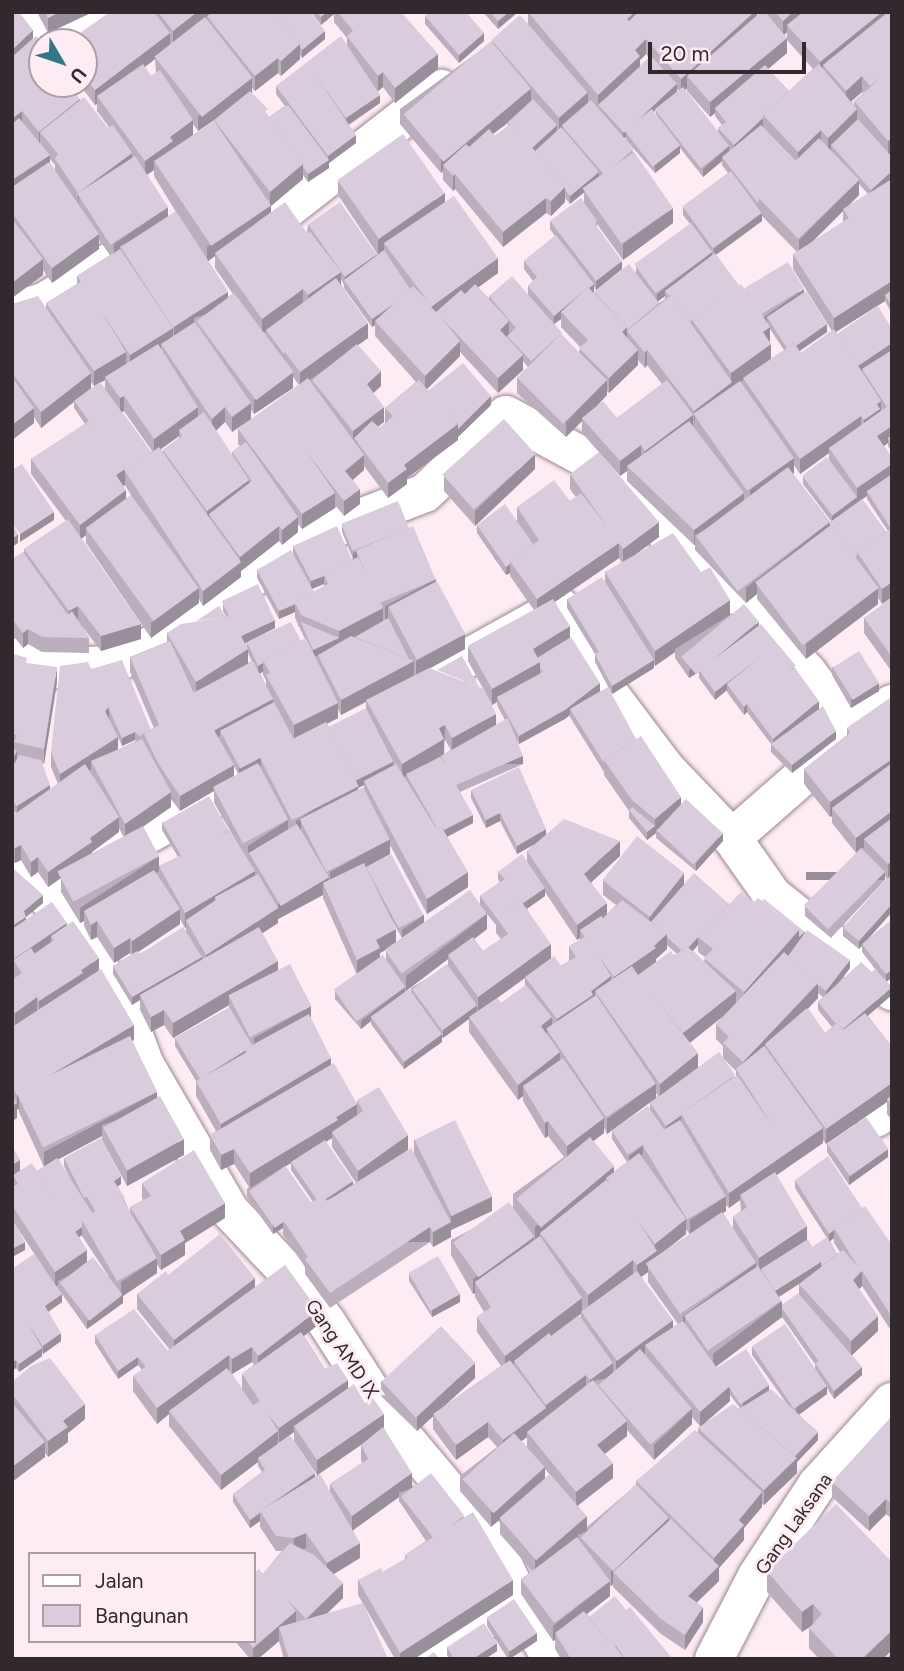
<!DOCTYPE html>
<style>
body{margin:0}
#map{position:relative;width:904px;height:1671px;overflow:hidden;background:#feecf5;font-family:Figtree,sans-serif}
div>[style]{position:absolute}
.roads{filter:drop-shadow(0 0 2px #9a8690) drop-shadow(0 0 2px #9a8690)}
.street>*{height:38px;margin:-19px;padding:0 19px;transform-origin:19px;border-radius:19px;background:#fff}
.wall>*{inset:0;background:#bbafbe}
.shaded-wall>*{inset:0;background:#988f9b;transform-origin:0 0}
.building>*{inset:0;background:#d9ccdd;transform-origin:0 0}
span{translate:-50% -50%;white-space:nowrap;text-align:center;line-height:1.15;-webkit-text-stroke:6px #feecf5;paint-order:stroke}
.street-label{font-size:19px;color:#31292d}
.frame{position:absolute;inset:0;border:14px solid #31292d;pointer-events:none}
.legend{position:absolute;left:28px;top:1552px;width:228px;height:91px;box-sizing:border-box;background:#feecf5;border:2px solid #ac9ea5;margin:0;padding:9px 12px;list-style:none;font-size:21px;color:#31292d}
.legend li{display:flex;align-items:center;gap:14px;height:35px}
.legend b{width:35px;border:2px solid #ac9ea5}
.north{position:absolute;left:28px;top:28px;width:70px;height:70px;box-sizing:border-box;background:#feecf5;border:2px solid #ac9ea5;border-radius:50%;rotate:129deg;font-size:19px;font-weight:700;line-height:28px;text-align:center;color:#31292d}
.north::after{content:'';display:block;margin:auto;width:24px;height:32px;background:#327785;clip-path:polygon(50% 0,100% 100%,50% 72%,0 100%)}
.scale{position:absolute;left:648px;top:42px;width:158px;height:32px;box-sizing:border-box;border:4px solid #31292d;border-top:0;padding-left:9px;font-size:21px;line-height:24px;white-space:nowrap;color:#31292d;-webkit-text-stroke:5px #feecf5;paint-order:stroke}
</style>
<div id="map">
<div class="roads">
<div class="street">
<div style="left:21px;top:12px;width:40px;rotate:48deg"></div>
<div style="left:53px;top:42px;width:73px;rotate:-24.1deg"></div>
<div style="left:249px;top:239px;width:244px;rotate:-38deg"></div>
<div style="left:12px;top:311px;width:33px;rotate:-16deg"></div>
<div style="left:44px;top:302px;width:92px;rotate:-31.3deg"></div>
<div style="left:12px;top:657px;width:47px;rotate:14.9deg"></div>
<div style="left:57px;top:669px;width:57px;rotate:-5deg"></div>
<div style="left:114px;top:664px;width:63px;rotate:-26.6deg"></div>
<div style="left:170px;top:636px;width:170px;rotate:-35.2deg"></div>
<div style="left:309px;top:538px;width:124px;rotate:-21.2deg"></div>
<div style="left:425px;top:493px;width:112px;rotate:-43.9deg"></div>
<div style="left:506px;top:415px;width:82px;rotate:28.4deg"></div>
<div style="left:578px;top:454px;width:18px;rotate:19deg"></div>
<div style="left:595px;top:460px;width:100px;rotate:45.8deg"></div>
<div style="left:665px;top:532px;width:60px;rotate:41.6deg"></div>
<div style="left:710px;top:572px;width:43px;rotate:49.7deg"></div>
<div style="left:738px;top:605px;width:17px;rotate:25deg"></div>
<div style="left:753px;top:612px;width:82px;rotate:48deg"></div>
<div style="left:808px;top:673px;width:70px;rotate:53.1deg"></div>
<div style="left:419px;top:685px;width:161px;rotate:-29deg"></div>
<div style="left:560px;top:607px;width:98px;rotate:60.5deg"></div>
<div style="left:608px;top:692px;width:96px;rotate:53deg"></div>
<div style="left:666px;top:769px;width:95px;rotate:46.3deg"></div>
<div style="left:732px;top:838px;width:70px;rotate:54.9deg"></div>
<div style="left:772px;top:895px;width:154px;rotate:38.7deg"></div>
<div style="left:732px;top:838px;width:118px;rotate:-41.2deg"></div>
<div style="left:821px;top:760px;width:42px;rotate:-46.9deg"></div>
<div style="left:850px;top:729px;width:49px;rotate:-30.8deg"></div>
<div style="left:12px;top:873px;width:29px;rotate:29deg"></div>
<div style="left:37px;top:887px;width:46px;rotate:45.9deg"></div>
<div style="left:69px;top:920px;width:102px;rotate:57.9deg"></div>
<div style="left:123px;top:1006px;width:63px;rotate:69.6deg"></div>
<div style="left:145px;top:1065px;width:169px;rotate:59.8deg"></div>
<div style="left:230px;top:1211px;width:93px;rotate:46.7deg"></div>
<div style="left:294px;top:1279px;width:55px;rotate:53.1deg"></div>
<div style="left:327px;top:1323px;width:117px;rotate:57.3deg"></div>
<div style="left:390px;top:1421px;width:162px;rotate:50deg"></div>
<div style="left:494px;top:1545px;width:87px;rotate:64.9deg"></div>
<div style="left:531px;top:1624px;width:41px;rotate:59deg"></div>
<div style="left:46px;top:896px;width:101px;rotate:-31.6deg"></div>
<div style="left:132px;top:843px;width:145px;rotate:-28.9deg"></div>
<div style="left:876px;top:1118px;width:21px;rotate:-39deg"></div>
<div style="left:435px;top:1659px;width:105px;rotate:-38.4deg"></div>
<div style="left:714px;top:1659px;width:93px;rotate:-62.6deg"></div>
<div style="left:757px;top:1576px;width:109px;rotate:-56.6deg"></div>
<div style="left:817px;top:1485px;width:112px;rotate:-47.9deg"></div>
</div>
</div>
<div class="wall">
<div style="clip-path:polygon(evenodd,12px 12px,33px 38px,42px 84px,80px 101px,108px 128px,109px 127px,97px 111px,97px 104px,95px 105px,79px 84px,84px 84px,84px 42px,110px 12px,310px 12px,325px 39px,302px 58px,300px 55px,300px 59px,281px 76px,278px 73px,255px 91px,252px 88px,252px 94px,269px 117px,285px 106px,276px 94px,276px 86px,347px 45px,347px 38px,334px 22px,334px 14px,321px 25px,311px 12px,401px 12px,438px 69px,395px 103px,383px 87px,378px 91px,380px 103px,349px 125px,356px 143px,329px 163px,329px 168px,308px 182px,303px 175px,303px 179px,271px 206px,271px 212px,307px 233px,308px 225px,377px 256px,378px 255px,338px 195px,338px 180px,445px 202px,498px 273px,478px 287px,489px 299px,489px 296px,528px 294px,528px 286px,533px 281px,524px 269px,524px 261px,555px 236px,550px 229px,550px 221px,584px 203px,584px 192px,570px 204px,565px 198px,565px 202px,551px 216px,546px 213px,503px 247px,455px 189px,453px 191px,443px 180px,443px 171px,441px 173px,400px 124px,400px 109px,492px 42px,492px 40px,528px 23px,528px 12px,757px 12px,757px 16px,761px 12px,892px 12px,890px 155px,892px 179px,892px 314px,885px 301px,836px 332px,837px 334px,892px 329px,892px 452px,888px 446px,888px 443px,884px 446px,892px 458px,892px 597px,882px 604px,878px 598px,878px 604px,806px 659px,757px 599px,757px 594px,746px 603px,695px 550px,695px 545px,694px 545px,627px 481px,627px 471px,620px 476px,582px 433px,582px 421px,566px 437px,517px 393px,517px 378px,528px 367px,523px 361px,523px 370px,498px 393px,460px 352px,460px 356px,427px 389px,428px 391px,491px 405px,458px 437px,458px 440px,407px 478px,407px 484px,388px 498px,364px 466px,364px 470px,353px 480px,360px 504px,344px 516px,335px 505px,335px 508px,302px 529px,298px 524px,298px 532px,282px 545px,279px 541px,241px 571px,241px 577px,203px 606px,199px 599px,199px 603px,151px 638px,86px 543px,86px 535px,81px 539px,141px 639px,101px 651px,81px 625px,89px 638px,89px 653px,42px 652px,28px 644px,23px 648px,12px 634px,12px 559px,24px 552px,24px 549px,66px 521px,31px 474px,31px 459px,85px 424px,74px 408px,74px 402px,41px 428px,34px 417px,34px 423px,12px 440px,12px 304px,46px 307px,46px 303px,77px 284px,77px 276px,110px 255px,99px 240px,99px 249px,52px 283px,43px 270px,43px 275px,12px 298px,12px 12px,787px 32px,787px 40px,813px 69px,789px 91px,768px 69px,787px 53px,784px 35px,787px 32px,12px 12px,646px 54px,649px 58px,640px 66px,640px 60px,646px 54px,12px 12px,155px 59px,156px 73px,151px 76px,145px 67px,155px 59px,12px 12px,687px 88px,687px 91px,710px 117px,715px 113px,715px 116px,722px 125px,718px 128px,718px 132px,685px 90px,687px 88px,12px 12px,677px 89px,679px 91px,656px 111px,656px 115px,654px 112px,677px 92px,677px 89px,12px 12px,862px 92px,863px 93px,854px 101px,854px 105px,851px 101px,862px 92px,12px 12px,214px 120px,214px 122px,193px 135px,193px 124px,198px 131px,214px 120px,12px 12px,508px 122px,508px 126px,495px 136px,493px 134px,509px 122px,508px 122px,12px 12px,626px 137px,626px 140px,655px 173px,680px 153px,680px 148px,703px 177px,722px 161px,722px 165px,728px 173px,683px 207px,683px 215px,690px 224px,636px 266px,636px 273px,594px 293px,593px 292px,594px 286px,596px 290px,622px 269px,597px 228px,597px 224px,623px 260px,673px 223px,634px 153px,624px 138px,626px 137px,12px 12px,50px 159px,55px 165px,55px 170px,50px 163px,50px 159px,12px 12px,154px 170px,154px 176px,176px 212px,168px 216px,147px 175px,154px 170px,12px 12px,859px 184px,868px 194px,848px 206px,859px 195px,859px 184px,12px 12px,843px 211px,843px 222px,812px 242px,843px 211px,12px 12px,762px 216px,797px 252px,793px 254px,793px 269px,832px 331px,801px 353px,800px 351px,827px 332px,804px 292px,746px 291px,739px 286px,716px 255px,762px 221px,762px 216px,12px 12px,215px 256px,215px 268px,233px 294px,228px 297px,208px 261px,215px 256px,12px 12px,341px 279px,344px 285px,344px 288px,372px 327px,375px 325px,375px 336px,416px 382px,385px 408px,385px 423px,380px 428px,378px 427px,384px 422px,373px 393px,381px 386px,358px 345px,368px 338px,341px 284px,341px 279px,12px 12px,665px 296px,665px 299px,659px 303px,658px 301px,665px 296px,12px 12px,561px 319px,561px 327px,580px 347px,579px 353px,562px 335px,554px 324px,561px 319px,12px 12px,770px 329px,784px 350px,771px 359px,770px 342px,770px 329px,12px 12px,638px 360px,645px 368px,647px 365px,662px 384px,617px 418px,598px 405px,607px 395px,607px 391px,609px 393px,638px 365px,638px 360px,12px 12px,293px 377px,299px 385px,238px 429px,238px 444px,240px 446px,232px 452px,232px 455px,216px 431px,225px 422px,232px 432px,251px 419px,251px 410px,254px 414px,293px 388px,293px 377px,12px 12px,105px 380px,105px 388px,91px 388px,91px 382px,94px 386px,105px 380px,12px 12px,124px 411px,152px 451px,151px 452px,122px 412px,124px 411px,12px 12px,179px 436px,179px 438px,163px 450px,163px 452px,161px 449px,179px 436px,12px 12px,829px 453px,829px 460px,803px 476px,803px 484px,831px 521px,830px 522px,793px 474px,794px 473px,794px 465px,800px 474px,829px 453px,12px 12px,125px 485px,131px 495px,126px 499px,123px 486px,125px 485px,12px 12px,867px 496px,867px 499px,888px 531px,886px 532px,862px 499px,867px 496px)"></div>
<div style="clip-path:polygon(37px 12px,93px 12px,48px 33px)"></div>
<div style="clip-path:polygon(483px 12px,518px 12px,498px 29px)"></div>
<div style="clip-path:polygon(425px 16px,484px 41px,459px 63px,425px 24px)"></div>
<div style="clip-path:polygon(535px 469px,475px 526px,444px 491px,444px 476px)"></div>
<div style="clip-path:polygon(evenodd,570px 474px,659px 537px,636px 554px,730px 613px,759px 625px,796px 670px,836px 739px,792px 773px,771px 752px,771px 744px,747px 712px,744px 715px,727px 692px,727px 690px,715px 700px,699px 678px,699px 672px,689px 678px,675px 658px,675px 652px,655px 666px,654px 664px,654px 668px,612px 694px,595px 662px,595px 654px,567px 608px,567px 599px,605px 582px,605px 572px,622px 563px,619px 558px,555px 602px,570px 638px,600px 691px,636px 739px,681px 804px,723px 841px,696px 871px,656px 838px,656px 833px,647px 840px,629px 818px,629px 811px,604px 775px,604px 772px,570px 717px,570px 715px,519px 744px,517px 740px,523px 764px,460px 792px,473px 823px,447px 837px,468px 887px,427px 914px,390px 845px,390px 854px,366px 867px,424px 915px,402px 938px,390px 917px,396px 944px,480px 903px,480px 896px,500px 882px,498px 880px,498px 872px,527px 861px,527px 851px,537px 842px,517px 854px,500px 821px,486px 828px,471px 798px,471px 790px,546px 835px,620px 856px,591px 882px,607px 914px,616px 905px,603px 895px,603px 880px,684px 884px,729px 904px,754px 902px,805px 933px,850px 968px,839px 983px,872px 972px,879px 974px,862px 952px,862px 946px,859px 949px,843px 936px,843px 928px,887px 879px,885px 876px,885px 880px,831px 938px,805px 916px,805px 907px,859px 851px,856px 853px,832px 823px,832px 816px,830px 817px,804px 784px,804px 769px,847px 735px,847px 728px,892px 697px,892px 912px,867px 940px,892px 920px,892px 978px,887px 981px,868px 1016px,892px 1047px,892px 1121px,887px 1114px,887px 1102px,826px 1144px,823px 1140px,823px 1143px,776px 1175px,807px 1240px,812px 1247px,827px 1238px,795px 1188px,795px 1180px,862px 1208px,892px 1245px,890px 1329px,862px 1286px,859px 1289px,878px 1331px,852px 1355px,862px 1375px,834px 1399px,827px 1388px,827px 1394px,799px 1414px,818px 1440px,797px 1462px,797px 1473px,764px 1505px,762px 1504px,762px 1507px,744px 1528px,744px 1540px,719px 1568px,719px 1581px,697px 1602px,703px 1622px,685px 1650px,661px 1634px,613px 1587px,613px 1584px,611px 1586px,610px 1585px,610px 1596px,587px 1614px,589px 1617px,626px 1610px,671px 1659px,561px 1659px,555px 1649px,555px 1640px,553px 1641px,521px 1594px,521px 1579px,532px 1571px,500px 1534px,500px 1519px,491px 1527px,460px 1491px,460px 1476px,497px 1447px,488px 1437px,456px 1460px,433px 1429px,433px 1416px,417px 1431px,381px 1396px,381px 1381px,475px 1378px,443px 1407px,501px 1366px,477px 1332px,477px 1317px,484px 1312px,475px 1297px,475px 1293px,473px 1294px,451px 1255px,451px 1240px,513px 1208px,513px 1194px,564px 1157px,548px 1136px,545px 1138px,523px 1101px,523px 1096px,518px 1100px,469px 1032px,469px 1019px,443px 1038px,442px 1037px,442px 1042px,404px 1069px,371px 1024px,371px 1021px,361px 1029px,335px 999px,335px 991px,357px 975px,323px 898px,323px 895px,278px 919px,278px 923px,262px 933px,278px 971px,311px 1019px,331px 1064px,357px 1116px,357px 1100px,408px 1150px,414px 1153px,414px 1139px,492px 1211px,451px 1230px,451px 1237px,433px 1247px,430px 1242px,330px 1308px,305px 1274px,305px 1267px,283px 1235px,283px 1228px,273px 1234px,247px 1197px,247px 1189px,249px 1187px,234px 1164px,221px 1170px,210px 1150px,210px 1135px,216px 1131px,196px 1096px,196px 1081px,175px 1046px,175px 1038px,229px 1008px,229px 1005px,173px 1038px,164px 1025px,151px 1032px,140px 1010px,140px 1000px,132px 1005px,113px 974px,113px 966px,131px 955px,130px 953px,114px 963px,97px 937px,91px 940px,84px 926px,84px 921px,80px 923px,61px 892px,61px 878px,48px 887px,38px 872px,31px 877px,21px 860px,15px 863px,12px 859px,12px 816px,16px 813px,12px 810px,12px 648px,13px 657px,27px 664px,57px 682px,44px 764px,42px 763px,50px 789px,58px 784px,51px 767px,51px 752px,91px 669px,151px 730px,154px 728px,130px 672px,130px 657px,167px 642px,167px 633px,226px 616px,223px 611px,223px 603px,275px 628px,245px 643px,247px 646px,247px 642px,301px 641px,305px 639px,295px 618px,295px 612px,279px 619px,257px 578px,257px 570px,293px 553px,293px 546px,353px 559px,342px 532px,342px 524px,409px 528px,436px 581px,465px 649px,430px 668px,496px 725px,505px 720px,497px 705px,497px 702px,492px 705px,468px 661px,468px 646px,534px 610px,510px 576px,510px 573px,506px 575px,477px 533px,477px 525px,517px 521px,517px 507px,570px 501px,576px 497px,570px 489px,570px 474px,324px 584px,324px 586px,314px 592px,312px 589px,324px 584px,570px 474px,248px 653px,252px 661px,248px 663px,248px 653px,570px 474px,263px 672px,263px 675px,266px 680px,266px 686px,260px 673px,263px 672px,570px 474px,366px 702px,366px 709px,329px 727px,327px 724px,338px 718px,338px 709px,341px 715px,366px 702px,570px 474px,118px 737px,122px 746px,135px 740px,136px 741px,118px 750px,118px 737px,570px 474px,445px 740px,451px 750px,444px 754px,444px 741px,445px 740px,570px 474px,234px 766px,238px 774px,234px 777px,234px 766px,570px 474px,364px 785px,364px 789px,358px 789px,358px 788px,364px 785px,570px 474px,214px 791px,214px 803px,242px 851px,229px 831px,162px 822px,162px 830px,178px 857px,159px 866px,143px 827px,171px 807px,171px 799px,180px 811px,214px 791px,570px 474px,119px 828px,124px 838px,75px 869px,92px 857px,92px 852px,119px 832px,119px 828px,570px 474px,545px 892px,577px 940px,580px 938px,580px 940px,569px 946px,569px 961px,561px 966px,551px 959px,527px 909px,545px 896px,545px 892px,570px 474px,487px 914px,496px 925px,496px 933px,501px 939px,483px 951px,474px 939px,487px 929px,487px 914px,570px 474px,180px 919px,185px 928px,186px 927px,186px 932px,140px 954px,138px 952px,180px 924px,180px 919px,570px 474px,667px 945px,677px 954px,656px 962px,656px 959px,667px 949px,667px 945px,570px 474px,698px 945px,698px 952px,705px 957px,704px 962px,693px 951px,698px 945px,570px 474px,393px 946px,386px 951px,386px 959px,380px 958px,380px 953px,393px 946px,570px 474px,448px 959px,448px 966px,411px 988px,411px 992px,406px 991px,448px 959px,570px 474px,525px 977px,525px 986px,501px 1003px,497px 998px,525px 977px,570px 474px,818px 993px,823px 997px,818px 1002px,818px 1010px,832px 1027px,825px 1033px,808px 1009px,818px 998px,818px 993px,570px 474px,723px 1016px,716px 1024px,716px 1039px,723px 1046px,723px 1058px,736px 1071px,736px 1076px,735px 1077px,698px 1067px,690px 1043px,723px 1016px,570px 474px,656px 1093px,658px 1096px,650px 1103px,650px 1108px,612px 1131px,612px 1139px,627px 1162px,614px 1172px,593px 1141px,604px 1133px,604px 1128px,607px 1134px,656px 1098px,656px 1093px,570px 474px,332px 1138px,332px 1147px,356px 1183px,353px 1184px,326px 1142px,332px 1138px,570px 474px,291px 1163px,291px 1170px,313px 1202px,311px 1203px,285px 1166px,291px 1163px,570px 474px,740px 1200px,741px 1211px,733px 1217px,733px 1229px,723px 1213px,726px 1211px,726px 1205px,729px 1208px,740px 1200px,570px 474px,704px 1226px,657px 1261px,657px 1257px,686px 1234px,686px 1229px,690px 1235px,704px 1226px,570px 474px,834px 1238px,834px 1243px,840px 1252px,837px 1254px,830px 1241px,834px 1238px,570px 474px,648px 1272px,648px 1282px,678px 1324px,673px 1327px,641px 1277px,648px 1272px,570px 474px,799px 1284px,799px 1294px,782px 1305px,779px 1297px,799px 1284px,570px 474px,581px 1314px,581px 1317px,551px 1336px,581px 1314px,570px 474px,782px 1317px,815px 1364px,815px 1369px,752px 1347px,752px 1355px,787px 1404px,769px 1390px,717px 1368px,716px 1366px,782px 1317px,570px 474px,730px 1395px,740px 1408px,706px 1422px,730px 1401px,730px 1395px,570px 474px,692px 1417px,700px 1426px,698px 1428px,698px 1433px,636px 1481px,636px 1485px,587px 1527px,578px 1505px,613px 1478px,605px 1454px,627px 1436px,627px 1430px,654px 1460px,692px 1424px,692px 1417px,570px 474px,527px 1437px,527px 1447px,521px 1441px,527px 1437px,570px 474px,545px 1469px,550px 1475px,545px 1479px,545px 1469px)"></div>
<div style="clip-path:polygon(892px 598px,892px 672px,864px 633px,864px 618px)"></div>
<div style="clip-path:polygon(832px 667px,879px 691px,851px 708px,832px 675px)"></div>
<div style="clip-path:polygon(evenodd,12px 871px,43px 903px,26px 917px,26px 920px,67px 925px,99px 971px,134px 1040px,132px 1041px,184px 1155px,127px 1186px,102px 1140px,102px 1136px,58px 1159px,71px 1180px,64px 1166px,64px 1158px,121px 1184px,118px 1186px,130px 1212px,130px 1207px,143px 1200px,142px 1198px,142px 1183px,225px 1218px,185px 1243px,185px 1255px,161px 1270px,157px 1265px,157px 1273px,123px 1296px,123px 1303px,87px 1329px,62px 1294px,62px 1302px,48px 1312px,61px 1341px,43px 1354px,42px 1352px,42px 1356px,19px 1372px,16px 1368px,12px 1371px,12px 1269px,43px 1267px,14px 1223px,25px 1250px,12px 1257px,12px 1146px,20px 1170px,37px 1171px,44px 1167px,19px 1112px,19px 1109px,17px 1109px,17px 1118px,12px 1121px,12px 1027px,14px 1026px,12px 1024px,12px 975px,13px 975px,12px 871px,82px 1235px,82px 1236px,109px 1277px,87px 1261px,79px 1237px,82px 1235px)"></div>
<div style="clip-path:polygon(827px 1144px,888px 1157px,849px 1185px,827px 1152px)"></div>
<div style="clip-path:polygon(409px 1273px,460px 1302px,432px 1317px,409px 1281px)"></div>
<div style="clip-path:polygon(evenodd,168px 1275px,255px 1287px,318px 1325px,304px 1336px,325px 1369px,365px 1403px,384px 1428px,412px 1485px,464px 1517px,513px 1595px,414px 1659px,395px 1659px,358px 1595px,358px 1580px,383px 1572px,405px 1559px,405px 1555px,426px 1541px,399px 1501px,399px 1497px,353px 1530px,360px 1558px,334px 1574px,343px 1598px,327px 1613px,388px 1659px,284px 1659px,279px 1641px,258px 1659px,250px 1659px,235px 1641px,254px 1641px,263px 1574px,282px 1551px,276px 1551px,260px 1527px,260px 1521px,250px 1528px,233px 1502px,233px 1494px,262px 1472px,258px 1466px,258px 1462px,221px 1490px,169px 1426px,169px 1414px,157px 1424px,133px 1391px,133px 1376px,142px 1370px,138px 1365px,118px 1379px,95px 1343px,95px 1335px,168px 1351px,170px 1350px,137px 1309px,137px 1294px,168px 1275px,252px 1362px,254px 1365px,242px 1374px,242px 1389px,229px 1370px,232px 1374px,252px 1362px,168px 1275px,294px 1432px,294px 1441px,278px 1444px,278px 1443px,294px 1432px,168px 1275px,294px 1441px,317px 1475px,315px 1477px,294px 1441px,168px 1275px,361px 1445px,361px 1460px,362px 1463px,330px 1484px,330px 1492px,318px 1475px,361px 1445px)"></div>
<div style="clip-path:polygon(12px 1382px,85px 1419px,68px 1433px,68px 1442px,48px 1457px,45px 1453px,45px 1457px,12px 1482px)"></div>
<div style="clip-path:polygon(892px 1417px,892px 1519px,886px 1514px,869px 1531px,832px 1497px,832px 1482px)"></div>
<div style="clip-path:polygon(767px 1571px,892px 1650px,883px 1659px,819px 1659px,809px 1648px,809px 1628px,812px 1625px,802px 1632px,767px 1592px)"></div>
<div style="clip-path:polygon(487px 1618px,537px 1641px,510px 1659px,508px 1659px,487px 1626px)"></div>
<div style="clip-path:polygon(447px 1647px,497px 1651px,485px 1659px,449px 1659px,447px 1655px)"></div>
</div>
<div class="shaded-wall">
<div style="clip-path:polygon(60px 12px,93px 12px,48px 33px,48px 18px)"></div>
<div style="clip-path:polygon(197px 12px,216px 12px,207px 16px,207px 19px,173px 46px,173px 31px)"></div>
<div style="clip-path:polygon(327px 12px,334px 12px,334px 14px,321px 25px,321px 17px)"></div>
<div style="clip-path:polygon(509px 12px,518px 12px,498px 29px,498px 21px)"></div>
<div style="clip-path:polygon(635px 12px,650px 12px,627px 34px,627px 19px)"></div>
<div style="clip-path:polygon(754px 12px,757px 12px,757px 25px,687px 76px,687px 88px,681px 94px,681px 79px)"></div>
<div style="clip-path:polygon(793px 12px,812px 12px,787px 25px,787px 32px,783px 36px,783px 21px)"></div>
<div style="clip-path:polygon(882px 12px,890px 12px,823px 65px,823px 75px,820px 77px,820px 62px)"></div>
<div style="clip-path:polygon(33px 30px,33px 38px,12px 58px,12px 50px)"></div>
<div style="clip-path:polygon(325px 31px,325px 39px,302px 58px,302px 50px)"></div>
<div style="clip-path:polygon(170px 33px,170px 48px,155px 57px,155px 59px,100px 101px,97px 96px,97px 104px,95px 105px,95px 90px)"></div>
<div style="clip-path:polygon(484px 33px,484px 41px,459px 63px,459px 55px)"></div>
<div style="clip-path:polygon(787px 38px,787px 53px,718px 111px,715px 108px,715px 113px,710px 117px,710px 102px)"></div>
<div style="clip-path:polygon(646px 39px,646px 54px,640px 60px,640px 72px,598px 104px,598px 95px,635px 50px)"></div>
<div style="clip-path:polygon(300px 44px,300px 59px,281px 76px,281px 61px)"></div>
<div style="clip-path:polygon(438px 54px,438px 69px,395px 103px,395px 88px)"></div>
<div style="clip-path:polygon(278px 58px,278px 73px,255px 91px,255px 76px)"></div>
<div style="clip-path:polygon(383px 72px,383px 87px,378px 91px,378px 76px)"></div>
<div style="clip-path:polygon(862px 76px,862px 92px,846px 106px,846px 91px)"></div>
<div style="clip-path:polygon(252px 78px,252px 94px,198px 131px,198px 116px)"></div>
<div style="clip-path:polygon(677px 84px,677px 92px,628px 134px,626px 132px,626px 137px,623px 139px,623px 131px)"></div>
<div style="clip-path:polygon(531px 89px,531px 105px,447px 169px,443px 165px,443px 171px,441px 173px,441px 158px)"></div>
<div style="clip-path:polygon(588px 92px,588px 107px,563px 127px,563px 130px,559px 133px,559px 118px)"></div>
<div style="clip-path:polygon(380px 95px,380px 103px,346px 126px,346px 118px)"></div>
<div style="clip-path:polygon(80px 99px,80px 114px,40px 132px,40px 145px,39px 147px,39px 132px)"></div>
<div style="clip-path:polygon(857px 109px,857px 124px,831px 145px,831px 150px,828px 153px,828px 138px)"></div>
<div style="clip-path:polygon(22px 111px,22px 126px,12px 134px,12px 119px)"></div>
<div style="clip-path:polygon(763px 118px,763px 126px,734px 153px,734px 145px)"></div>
<div style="clip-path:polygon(193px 120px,193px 135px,154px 161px,154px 170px,145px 176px,145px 161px,170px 137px)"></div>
<div style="clip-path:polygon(557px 125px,557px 133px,534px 154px,532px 148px)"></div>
<div style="clip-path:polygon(821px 130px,821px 145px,798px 168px,798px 152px)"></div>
<div style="clip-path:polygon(356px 135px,356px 143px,329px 163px,329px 168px,308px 182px,308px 174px,328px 160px,328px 156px)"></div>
<div style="clip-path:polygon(892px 138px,892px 153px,888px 156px,888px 141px)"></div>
<div style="clip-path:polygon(680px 145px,680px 153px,655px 173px,655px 165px)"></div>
<div style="clip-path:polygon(729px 146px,729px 154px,722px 157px,722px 161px,703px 177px,703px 169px)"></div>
<div style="clip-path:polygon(132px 153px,132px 168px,79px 197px,78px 208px,78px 193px)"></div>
<div style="clip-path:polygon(50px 155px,50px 170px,12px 195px,12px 180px)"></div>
<div style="clip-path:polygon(303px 164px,303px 179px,271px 206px,271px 220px,215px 253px,215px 256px,207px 262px,207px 247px,270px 205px,270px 192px)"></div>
<div style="clip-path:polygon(892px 171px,892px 179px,871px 198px,871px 190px)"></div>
<div style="clip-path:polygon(599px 172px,599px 180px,570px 204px,570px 196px)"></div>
<div style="clip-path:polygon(455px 174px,455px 189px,453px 191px,453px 176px)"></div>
<div style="clip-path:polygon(859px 180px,859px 195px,799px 255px,799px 240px)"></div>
<div style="clip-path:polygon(565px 187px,565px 202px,551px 216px,551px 201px)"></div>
<div style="clip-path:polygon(445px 193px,445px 208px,384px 243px,384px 250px,378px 255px,378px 240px)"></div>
<div style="clip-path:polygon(546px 198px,546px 213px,503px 247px,503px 232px)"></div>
<div style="clip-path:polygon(168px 207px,168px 222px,120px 246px,120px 255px,114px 259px,114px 244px)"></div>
<div style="clip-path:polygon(673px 208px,673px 223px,623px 260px,623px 244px)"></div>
<div style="clip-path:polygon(762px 213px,762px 221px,714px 256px,714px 248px)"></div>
<div style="clip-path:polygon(99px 234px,99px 249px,52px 283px,52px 268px)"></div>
<div style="clip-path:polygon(712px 252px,712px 260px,665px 291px,665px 296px,657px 302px,657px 294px)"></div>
<div style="clip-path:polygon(377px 254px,377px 262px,345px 280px,345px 277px)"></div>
<div style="clip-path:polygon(498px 258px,498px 273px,431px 322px,431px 307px)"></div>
<div style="clip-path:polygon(43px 259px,43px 275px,12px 298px,12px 283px)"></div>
<div style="clip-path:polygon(622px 261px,622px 269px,596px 290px,596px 281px)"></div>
<div style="clip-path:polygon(341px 272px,341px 287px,308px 310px,308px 295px)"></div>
<div style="clip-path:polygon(892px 281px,892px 296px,885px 295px,885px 301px,834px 333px,834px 318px)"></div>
<div style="clip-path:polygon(594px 284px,594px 292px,564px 316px,561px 312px,561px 319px,554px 324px,554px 316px)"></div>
<div style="clip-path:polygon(303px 289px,303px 304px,262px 334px,262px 319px)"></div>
<div style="clip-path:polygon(804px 289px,804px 297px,767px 317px,767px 323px,764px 317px)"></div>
<div style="clip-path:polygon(412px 291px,375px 321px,375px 325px,372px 327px,372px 319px)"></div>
<div style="clip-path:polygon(228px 292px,228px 307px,194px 318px,194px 329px,174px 342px,174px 327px)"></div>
<div style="clip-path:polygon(509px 321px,509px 336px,507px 336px,507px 338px,500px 330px)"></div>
<div style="clip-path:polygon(368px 323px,368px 338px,300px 387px,300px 372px)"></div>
<div style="clip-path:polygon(827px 324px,827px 332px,789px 358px,789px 350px)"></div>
<div style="clip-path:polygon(627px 327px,627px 342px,622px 332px)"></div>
<div style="clip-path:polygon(770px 327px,770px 342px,763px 347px,763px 332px)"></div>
<div style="clip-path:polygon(173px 328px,173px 343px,161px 344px,161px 351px,130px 370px,130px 355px)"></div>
<div style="clip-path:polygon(460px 341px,460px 356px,425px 391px,425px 376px)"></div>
<div style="clip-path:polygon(892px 343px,892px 351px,857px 374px,857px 366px)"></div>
<div style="clip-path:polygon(771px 344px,771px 359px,695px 416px,694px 426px,694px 411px,731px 383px,731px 373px)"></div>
<div style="clip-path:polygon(638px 350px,638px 365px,609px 393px,609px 378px)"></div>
<div style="clip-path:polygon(647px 350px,647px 365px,645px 368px,645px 353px)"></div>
<div style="clip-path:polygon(126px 352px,126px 367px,105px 377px,105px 380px,94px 386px,94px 371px)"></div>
<div style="clip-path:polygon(523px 355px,523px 370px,498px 393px,498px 378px)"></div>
<div style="clip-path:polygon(381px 371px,381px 386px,367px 399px,367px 384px)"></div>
<div style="clip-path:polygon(293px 372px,293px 388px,254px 414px,254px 399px)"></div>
<div style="clip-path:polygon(91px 373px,91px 388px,41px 428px,41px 412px)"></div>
<div style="clip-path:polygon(607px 380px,607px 395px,584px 419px,582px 418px,582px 421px,566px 437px,566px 422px)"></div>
<div style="clip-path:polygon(124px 396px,124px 411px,120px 413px,120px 398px)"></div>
<div style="clip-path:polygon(491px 396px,491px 405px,458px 437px,458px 440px,407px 478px,407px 484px,388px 498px,388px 483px,404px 465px)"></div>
<div style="clip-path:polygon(881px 401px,881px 416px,864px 435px,864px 420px,877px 404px)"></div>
<div style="clip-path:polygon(251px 403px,251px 419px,232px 432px,232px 417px)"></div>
<div style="clip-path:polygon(198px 407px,198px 422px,179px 430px,179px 436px,154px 454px,154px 439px)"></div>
<div style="clip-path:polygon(225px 407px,225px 422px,212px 434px,212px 419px)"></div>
<div style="clip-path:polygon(384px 407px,384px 422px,357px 443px,354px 438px,353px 446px,353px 431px)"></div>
<div style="clip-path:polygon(34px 408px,34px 423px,12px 440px,12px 425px)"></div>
<div style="clip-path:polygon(693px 415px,693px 430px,645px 466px,645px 451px)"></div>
<div style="clip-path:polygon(861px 416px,861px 431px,829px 448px,829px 453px,800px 474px,800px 459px)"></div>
<div style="clip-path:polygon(892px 426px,892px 441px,888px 438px,888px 443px,877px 451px,877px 436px)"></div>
<div style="clip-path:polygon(641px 445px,641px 460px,627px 466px,627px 471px,620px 476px,620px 461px)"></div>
<div style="clip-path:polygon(535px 454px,535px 469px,475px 526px,475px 511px)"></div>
<div style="clip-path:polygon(364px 455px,364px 470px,345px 486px,345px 471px)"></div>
<div style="clip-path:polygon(794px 458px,794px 473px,750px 506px,750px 490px)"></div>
<div style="clip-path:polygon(892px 464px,892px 479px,867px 491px,867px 496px,857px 503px,857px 488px)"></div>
<div style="clip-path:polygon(125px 469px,125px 485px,116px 490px,116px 475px)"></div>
<div style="clip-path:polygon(249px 480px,249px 495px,209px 514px,209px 525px,207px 526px,207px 511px)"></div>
<div style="clip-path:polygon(360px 489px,360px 504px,344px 516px,344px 501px)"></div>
<div style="clip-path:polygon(126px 490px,126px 505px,86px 528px,86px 535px,80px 540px,80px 525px)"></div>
<div style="clip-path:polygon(335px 493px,335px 508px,302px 529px,302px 514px)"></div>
<div style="clip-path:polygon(744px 493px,744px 508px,695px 535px,695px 545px,694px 545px,694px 530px)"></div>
<div style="clip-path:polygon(857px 497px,857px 505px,832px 523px,832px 515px)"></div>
<div style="clip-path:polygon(54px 512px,54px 520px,20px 542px,20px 534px)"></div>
<div style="clip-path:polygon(298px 517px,298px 532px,282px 545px,282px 530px)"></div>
<div style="clip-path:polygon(659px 522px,659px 537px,623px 564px,623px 549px)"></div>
<div style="clip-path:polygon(830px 522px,830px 537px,757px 584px,757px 594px,746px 603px,746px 588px)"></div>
<div style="clip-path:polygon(279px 526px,279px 541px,241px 571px,241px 577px,203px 606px,203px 591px,240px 563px,240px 557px)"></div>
<div style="clip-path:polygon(410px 529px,357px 553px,357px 559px,353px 561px,353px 553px)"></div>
<div style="clip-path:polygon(18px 534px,18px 543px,12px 547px,12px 539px)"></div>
<div style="clip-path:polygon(619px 543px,619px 558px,537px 614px,537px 599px)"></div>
<div style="clip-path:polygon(510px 564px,510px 573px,506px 575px,506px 567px)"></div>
<div style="clip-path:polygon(324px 576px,324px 584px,311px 589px,311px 581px)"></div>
<div style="clip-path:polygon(436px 579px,436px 594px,388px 607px,388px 620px,385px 621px,385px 606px)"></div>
<div style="clip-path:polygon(892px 582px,892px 597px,882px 604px,882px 589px)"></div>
<div style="clip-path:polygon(199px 588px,199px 603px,151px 638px,151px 623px)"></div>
<div style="clip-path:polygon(878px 588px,878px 604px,806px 659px,806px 644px)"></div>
<div style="clip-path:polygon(730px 600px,730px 615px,675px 649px,675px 652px,655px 666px,655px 651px)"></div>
<div style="clip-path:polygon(295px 604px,295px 612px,279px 619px,279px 611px)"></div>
<div style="clip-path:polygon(78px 606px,78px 621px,69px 626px,69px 611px)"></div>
<div style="clip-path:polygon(383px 608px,383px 623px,313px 658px,313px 650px,339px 638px,339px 631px)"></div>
<div style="clip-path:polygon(275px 620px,275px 628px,240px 646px,240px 637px)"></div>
<div style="clip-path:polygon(759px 622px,759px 630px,699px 670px,699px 672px,689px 678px,689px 670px)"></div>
<div style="clip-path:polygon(141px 624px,141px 639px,101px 651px,101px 636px)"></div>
<div style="clip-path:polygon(570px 626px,570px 641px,536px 662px,533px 649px)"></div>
<div style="clip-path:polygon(28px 629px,28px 644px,23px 648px,23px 633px)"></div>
<div style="clip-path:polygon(465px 634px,465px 649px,416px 676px,416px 661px)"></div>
<div style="clip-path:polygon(248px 649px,248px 664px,196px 697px,196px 682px)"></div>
<div style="clip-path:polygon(763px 655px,727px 684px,727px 690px,715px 700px,715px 692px)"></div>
<div style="clip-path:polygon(654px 660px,654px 668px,612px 694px,612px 686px)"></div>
<div style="clip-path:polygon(414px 661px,414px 676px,341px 715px,341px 700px)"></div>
<div style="clip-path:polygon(540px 662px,540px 677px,497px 697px,497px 702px,492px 705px,492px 689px)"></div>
<div style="clip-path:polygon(263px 663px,263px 672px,258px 674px,258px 666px)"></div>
<div style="clip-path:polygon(57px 667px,57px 682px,44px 764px,44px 749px)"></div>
<div style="clip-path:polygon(600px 683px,600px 691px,570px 709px,570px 715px,565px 719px,519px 744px,519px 736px)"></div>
<div style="clip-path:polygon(879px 683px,879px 691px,851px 708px,851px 700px)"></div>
<div style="clip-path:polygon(273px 699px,273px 707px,220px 731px,220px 736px,215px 739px,215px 730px)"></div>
<div style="clip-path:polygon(819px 701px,819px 709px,773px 747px,773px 739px)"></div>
<div style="clip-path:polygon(338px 703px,338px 718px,294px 740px,294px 725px)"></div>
<div style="clip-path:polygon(747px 704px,747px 712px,744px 715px,744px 707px)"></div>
<div style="clip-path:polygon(109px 707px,109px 722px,105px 711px)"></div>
<div style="clip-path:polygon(496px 714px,496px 729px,452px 753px,452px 738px)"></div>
<div style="clip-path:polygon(445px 725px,444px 754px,407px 776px,406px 774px,406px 776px,402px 779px,402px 764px,439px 728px)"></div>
<div style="clip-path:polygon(836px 731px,836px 739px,792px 773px,792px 765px)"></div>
<div style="clip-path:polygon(135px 732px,135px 740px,122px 746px,122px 738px)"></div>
<div style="clip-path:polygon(118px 737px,118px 752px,91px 761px,91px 769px,60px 789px,60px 774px)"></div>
<div style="clip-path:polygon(294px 740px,261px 760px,261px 765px,239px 776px,239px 768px)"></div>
<div style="clip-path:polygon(17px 751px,17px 759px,12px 769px,12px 760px)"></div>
<div style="left:523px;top:756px;width:8px;height:73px;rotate:90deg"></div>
<div style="clip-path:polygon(892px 759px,892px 774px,832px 808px,832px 816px,830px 817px,830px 802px)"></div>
<div style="clip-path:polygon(393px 762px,393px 770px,364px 781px,364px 785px,358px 788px,358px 801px,301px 822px,301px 833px,296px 836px,296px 821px,355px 781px)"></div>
<div style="clip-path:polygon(234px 765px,234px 780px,214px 788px,214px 791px,180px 811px,180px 796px)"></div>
<div style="clip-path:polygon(50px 785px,50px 793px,17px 814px,17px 806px)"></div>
<div style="clip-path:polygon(171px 792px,171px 807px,125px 839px,125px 824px)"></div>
<div style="clip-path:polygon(681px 797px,681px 812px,656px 830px,656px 833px,647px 840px,647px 832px,655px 826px,655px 819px)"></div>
<div style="clip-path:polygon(892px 811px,892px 826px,864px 839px,864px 847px,856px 853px,856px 838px)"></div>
<div style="clip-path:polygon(500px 813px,500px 821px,486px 828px,486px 820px)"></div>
<div style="clip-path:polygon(473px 815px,473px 823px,439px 841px,439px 833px)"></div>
<div style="clip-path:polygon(119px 817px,119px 832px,92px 852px,92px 857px,48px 887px,48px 872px,90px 838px)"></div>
<div style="clip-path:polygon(288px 820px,288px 835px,248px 853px,248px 846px)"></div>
<div style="clip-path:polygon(546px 829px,546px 838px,517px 854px,517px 846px)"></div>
<div style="clip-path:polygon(723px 833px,723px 841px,696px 871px,696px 863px)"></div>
<div style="clip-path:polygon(390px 839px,390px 854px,330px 887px,330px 872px)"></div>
<div style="clip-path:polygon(620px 841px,620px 856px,584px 889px,584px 874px)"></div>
<div style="clip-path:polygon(21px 845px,21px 860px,15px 863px,15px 848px)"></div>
<div style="clip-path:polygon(159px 856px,159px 871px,88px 918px,84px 911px,84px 921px,80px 923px,80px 908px)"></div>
<div style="clip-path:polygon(38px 857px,38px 872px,31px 877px,31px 862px)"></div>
<div style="clip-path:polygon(892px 861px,892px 876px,888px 879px,888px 864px)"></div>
<div style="clip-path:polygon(255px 871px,255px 887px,215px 897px,215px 910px,186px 920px,186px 927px,185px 928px,185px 913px)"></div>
<div style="clip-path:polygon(468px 872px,468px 887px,427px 914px,427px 899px)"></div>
<div style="left:885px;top:872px;width:8px;height:79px;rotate:90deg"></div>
<div style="clip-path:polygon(684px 873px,684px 888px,649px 931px,649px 916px)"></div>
<div style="clip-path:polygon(329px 877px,329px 892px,323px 883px,323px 895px,278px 919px,278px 904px)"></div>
<div style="clip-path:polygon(545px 888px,545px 896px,502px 926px,499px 921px)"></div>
<div style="clip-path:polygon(43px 895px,43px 903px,26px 917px,26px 925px,12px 934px,12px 926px,24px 911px)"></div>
<div style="clip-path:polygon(607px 903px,607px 918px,580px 930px,580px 938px,577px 940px,577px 925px)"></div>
<div style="clip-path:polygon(892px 904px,892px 912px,859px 949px,859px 941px)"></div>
<div style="clip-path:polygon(278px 908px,278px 923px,206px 970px,206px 955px)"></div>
<div style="clip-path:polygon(180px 909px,180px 924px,132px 956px,132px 941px)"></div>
<div style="clip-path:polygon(487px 914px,487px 929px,450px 958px,448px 955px,448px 959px,406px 991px,406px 976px)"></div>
<div style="clip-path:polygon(424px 915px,424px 923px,402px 938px,402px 930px)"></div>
<div style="clip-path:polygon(97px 921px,97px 937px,91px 940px,91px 925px)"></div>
<div style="clip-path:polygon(67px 923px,67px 931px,51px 936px,51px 942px,17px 965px,13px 960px,13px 968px,12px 969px,12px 960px)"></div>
<div style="clip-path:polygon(396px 929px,396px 944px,380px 953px,380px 963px,357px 976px,357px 960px,376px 940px)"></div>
<div style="clip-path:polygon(799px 930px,805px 932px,805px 940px,744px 1007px,744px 992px)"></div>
<div style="clip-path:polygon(667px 934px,667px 949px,656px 959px,656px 963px,614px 992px,614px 977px)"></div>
<div style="clip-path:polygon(698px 937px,698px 945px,684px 960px,684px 952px)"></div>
<div style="clip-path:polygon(130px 938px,130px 953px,114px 963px,114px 948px)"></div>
<div style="clip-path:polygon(551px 944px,551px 959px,478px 1012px,478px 997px)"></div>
<div style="clip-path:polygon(202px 957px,202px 965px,140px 995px,140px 1000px,132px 1005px,132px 997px)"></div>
<div style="clip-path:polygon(99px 958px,99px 973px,39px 1016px,39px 1001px)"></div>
<div style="clip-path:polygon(850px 960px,850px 968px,826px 999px,826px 991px)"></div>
<div style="clip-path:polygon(278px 961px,278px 976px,229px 997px,229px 1005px,173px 1038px,173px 1023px)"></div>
<div style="clip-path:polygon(892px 970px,892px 978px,886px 982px,886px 974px)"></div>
<div style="clip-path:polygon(611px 976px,611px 991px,595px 991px,595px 1003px,557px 1034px,557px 1019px)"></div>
<div style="clip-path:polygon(818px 983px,818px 998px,769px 1049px,765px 1044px,765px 1053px,743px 1077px,743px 1062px)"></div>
<div style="clip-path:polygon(405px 987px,405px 995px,371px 1016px,371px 1021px,361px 1029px,361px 1021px)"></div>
<div style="clip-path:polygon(892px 987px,892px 995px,841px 1039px,841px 1031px)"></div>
<div style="clip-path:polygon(736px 991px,736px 1006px,683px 1048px,683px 1033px)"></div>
<div style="clip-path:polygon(37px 997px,37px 1012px,15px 1028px,15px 1013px)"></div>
<div style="clip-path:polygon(477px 1005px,477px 1013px,443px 1038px,443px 1030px)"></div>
<div style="clip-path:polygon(311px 1006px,311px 1021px,254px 1053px,254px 1038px)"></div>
<div style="clip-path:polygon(164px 1010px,164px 1025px,151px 1032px,151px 1017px)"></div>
<div style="clip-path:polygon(552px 1017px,552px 1032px,547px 1029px,547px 1036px,541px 1026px)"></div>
<div style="clip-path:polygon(134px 1025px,134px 1040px,23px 1106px,19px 1097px,19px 1109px,17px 1110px,17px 1095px)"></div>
<div style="clip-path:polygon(442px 1034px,442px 1042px,404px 1069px,404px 1061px)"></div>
<div style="clip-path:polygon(245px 1051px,245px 1059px,200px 1079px)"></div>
<div style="clip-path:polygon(560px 1052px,560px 1067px,523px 1086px,523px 1096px,518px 1100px,518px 1085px)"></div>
<div style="clip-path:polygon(698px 1053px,698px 1068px,660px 1099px,660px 1084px)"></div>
<div style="clip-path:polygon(331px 1058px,331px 1073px,221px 1140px,221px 1124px)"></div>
<div style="clip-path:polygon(656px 1083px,656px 1098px,607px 1134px,607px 1119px)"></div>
<div style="clip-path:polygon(892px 1083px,892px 1098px,887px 1099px,887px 1102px,826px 1144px,826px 1129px)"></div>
<div style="clip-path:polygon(157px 1092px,157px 1107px,102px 1125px,102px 1136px,44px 1167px,44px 1152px)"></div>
<div style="clip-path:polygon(17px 1103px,17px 1118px,12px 1121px,12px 1106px)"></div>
<div style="clip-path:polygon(357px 1104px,357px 1119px,332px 1132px,332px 1138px,250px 1188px,250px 1173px)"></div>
<div style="clip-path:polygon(681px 1116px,681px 1124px,666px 1134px,666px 1126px)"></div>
<div style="clip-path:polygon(604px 1118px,604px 1133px,567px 1161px,567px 1146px)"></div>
<div style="clip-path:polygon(548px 1121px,548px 1136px,545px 1138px,545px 1123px)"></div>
<div style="clip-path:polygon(823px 1128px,823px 1143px,742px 1199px,740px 1195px,740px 1200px,729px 1208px,729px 1193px)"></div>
<div style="clip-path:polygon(664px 1130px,664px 1138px,643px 1146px,643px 1154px,629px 1164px,629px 1156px)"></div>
<div style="clip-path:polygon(408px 1135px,408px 1150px,358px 1186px,358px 1171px)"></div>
<div style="clip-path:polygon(184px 1139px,184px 1155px,127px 1186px,127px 1171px)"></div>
<div style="clip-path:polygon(234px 1149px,234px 1164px,221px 1170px,221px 1155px)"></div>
<div style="clip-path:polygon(888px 1149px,888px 1157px,849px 1185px,849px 1177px)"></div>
<div style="clip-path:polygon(20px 1160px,20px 1175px,13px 1175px,12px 1180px,12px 1165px)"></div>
<div style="clip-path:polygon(614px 1166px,614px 1181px,606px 1178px,606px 1187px,540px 1233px,540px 1238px,535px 1242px,535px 1227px)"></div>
<div style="clip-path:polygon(121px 1176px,121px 1184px,114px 1189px,114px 1181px)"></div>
<div style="clip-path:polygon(353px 1181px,353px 1189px,319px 1203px)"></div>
<div style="clip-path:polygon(492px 1196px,492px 1211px,451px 1230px,451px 1237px,433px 1247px,433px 1232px,451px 1222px,451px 1216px)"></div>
<div style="clip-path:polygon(726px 1196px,726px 1211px,690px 1235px,690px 1220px)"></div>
<div style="clip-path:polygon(225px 1203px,225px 1218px,185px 1243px,185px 1255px,161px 1270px,161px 1255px,180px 1231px)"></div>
<div style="clip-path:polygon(686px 1219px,686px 1234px,657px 1257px,657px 1266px,648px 1267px,648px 1272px,637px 1280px,637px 1265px,655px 1252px,655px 1244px)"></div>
<div style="clip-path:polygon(283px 1220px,283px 1228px,273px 1234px,273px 1226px)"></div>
<div style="clip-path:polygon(807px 1226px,807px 1242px,761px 1269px,761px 1272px,759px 1273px,759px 1258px)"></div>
<div style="clip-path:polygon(82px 1227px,82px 1235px,74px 1241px,74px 1233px)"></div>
<div style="left:430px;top:1227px;width:15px;height:120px;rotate:90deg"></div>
<div style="clip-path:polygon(834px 1230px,834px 1238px,829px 1242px,829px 1234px)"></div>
<div style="clip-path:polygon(534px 1237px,534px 1252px,475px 1282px,475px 1293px,473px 1294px,473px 1279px)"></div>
<div style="clip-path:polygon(25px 1242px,25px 1250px,12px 1257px,12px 1249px)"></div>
<div style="clip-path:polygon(87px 1250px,87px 1266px,58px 1281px,58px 1285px,55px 1287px,55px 1272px)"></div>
<div style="clip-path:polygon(157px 1258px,157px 1273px,123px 1296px,123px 1303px,87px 1329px,87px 1321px,121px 1296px,121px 1282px)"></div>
<div style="clip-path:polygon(633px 1260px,633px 1275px,588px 1310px,588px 1295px)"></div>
<div style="clip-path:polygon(821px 1262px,821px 1270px,775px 1299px,775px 1291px)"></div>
<div style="clip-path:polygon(756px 1263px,756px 1278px,685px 1317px,685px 1330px,683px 1331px,683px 1316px)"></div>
<div style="clip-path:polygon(862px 1271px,862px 1286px,853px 1295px,853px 1280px)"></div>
<div style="clip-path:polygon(255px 1278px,255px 1293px,174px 1355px,174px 1340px)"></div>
<div style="clip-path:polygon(62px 1294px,62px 1302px,45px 1314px,45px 1306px)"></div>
<div style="clip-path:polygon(460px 1294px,460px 1302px,432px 1317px,432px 1309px)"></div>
<div style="clip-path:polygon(582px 1298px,582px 1313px,581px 1311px,581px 1314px,515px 1363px,514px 1361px,514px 1364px,505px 1371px,505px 1356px)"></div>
<div style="clip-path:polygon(782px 1301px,782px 1317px,713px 1369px,713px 1354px)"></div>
<div style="clip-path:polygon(318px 1310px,318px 1325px,258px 1371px,258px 1356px)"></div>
<div style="left:892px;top:1313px;width:15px;height:2px;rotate:90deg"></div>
<div style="clip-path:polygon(878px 1316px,878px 1331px,851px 1356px,851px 1341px)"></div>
<div style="clip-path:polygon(673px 1320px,673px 1335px,645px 1345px,645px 1355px,616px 1375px,616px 1360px)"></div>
<div style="clip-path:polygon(61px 1333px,61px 1341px,43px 1354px,43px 1346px)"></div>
<div style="clip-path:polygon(252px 1347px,252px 1362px,232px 1374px,232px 1359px)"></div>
<div style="clip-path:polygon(42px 1348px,42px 1356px,19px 1372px,19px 1364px)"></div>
<div style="clip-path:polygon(229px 1355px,229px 1370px,169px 1411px,169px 1414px,157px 1424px,157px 1408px)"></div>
<div style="clip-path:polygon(138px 1357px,138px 1365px,118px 1379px,118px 1371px)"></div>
<div style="clip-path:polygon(16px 1360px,16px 1368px,12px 1371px,12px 1363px)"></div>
<div style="clip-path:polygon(475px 1363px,475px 1378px,417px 1431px,417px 1416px)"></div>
<div style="clip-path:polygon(613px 1363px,613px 1378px,595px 1380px,595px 1392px,590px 1395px,590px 1380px)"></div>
<div style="clip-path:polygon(862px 1367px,862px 1375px,834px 1399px,834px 1391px)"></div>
<div style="clip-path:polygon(586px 1375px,586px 1390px,546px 1420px,546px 1405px)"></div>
<div style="clip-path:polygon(348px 1380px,348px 1395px,294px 1426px,294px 1432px,279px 1443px,279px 1428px)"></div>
<div style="clip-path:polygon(769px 1385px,769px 1393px,743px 1411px,743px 1403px)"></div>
<div style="clip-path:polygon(730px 1386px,730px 1401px,700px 1427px,700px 1412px)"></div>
<div style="clip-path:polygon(827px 1386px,827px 1394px,796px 1417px,796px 1408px)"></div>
<div style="clip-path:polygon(85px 1404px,85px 1419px,68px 1433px,68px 1442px,48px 1457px,48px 1441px,63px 1421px)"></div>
<div style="clip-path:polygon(546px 1408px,546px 1423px,527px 1432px,527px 1437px,503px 1455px,503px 1440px)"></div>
<div style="clip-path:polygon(692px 1409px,692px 1424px,654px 1460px,654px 1445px)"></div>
<div style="clip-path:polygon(384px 1414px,384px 1429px,317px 1475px,317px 1460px)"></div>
<div style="clip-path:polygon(627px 1421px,627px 1436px,597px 1460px,597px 1445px)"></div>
<div style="clip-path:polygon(488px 1422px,488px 1437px,456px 1460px,456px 1445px)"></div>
<div style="clip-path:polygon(278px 1431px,278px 1446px,258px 1458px,258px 1462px,221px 1490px,221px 1475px)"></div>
<div style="clip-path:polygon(818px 1432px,818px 1440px,797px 1462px,797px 1473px,764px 1505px,764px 1490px)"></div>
<div style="clip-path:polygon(45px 1442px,45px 1457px,12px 1482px,12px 1467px)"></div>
<div style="clip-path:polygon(613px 1463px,613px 1478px,576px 1507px,576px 1492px)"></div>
<div style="clip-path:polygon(545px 1467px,545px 1482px,491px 1527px,491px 1512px)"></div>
<div style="clip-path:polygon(315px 1473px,315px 1481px,261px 1512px)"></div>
<div style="clip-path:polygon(412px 1473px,412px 1488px,399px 1493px,399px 1497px,352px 1531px,352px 1516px)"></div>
<div style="clip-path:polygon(762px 1492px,762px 1507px,744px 1528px,744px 1540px,719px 1568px,719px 1581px,688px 1611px,688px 1596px,714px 1571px,714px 1558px,739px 1520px)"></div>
<div style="clip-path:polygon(886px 1499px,886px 1514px,869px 1531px,869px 1516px)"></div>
<div style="clip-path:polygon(260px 1513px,260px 1521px,250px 1528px,250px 1520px)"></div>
<div style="clip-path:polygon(587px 1516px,587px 1531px,578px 1535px,578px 1538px,535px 1574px,535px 1559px)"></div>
<div style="clip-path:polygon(669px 1518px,669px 1533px,613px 1572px,613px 1584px,611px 1586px,611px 1571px)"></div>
<div style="clip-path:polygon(306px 1533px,306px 1548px,294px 1553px,294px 1538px)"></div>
<div style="clip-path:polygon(360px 1543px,360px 1558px,327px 1578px,327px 1563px)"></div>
<div style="clip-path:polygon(513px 1580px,513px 1595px,414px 1659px,400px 1659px,400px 1653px)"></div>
<div style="clip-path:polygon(610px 1581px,610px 1596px,557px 1637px,555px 1633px,555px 1640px,553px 1641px,553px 1626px)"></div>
<div style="clip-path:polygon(343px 1583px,343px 1598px,306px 1634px,306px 1619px)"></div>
<div style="clip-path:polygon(813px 1604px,813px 1625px,802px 1632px,802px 1612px)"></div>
<div style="clip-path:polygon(703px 1607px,703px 1622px,685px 1650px,685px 1635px)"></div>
<div style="clip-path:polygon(296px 1611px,296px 1626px,279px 1627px,279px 1641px,258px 1659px,253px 1659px,253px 1648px)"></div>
<div style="clip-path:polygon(892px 1630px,892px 1650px,883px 1659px,862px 1659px)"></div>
<div style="clip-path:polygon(537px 1633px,537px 1641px,509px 1659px,509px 1651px)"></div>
<div style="clip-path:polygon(497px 1643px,497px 1651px,485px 1659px,473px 1659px)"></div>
</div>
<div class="building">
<div style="clip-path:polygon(12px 12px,19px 12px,33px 30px,12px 50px)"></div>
<div style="clip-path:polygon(45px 12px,60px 12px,48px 18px)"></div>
<div style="clip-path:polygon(110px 12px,154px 12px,170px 33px,95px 90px,84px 76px,84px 42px,67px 42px)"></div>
<div style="clip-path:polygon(158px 12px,197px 12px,173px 31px)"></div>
<div style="clip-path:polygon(213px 12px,273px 12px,300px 44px,281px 61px,278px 58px,255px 76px,207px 16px)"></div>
<div style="clip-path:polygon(273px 12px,310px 12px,325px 31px,302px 50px,300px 47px,300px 44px)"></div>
<div style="clip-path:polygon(317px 12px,327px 12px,321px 17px)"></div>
<div style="clip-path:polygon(338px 12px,401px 12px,438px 54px,395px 88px,383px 72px,378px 76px,347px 36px,353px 31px)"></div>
<div style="clip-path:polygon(429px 12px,466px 12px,484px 33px,459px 55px,425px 16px)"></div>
<div style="clip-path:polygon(490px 12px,509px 12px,498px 21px)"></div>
<div style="clip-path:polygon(528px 12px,635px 12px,627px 19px,629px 21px,638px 12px,754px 12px,681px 79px,646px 39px,635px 50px,640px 56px,598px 95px)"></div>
<div style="clip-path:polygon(761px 12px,765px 12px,787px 38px,710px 102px,687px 76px)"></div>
<div style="clip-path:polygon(775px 12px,793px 12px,783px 21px)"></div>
<div style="clip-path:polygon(803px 12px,882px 12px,820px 62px,787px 25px)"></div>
<div style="clip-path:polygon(888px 12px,892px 12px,892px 138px,888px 141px,854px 101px,883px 76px,870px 86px,862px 76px,846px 91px,823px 65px)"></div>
<div style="left:520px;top:15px;width:103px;height:38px;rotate:49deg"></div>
<div style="left:205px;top:17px;width:77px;height:64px;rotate:52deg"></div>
<div style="clip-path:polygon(36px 36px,42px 42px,42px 84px,67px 84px,80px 99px,39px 132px,22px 111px,12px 119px,12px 57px)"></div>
<div style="clip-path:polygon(341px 36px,380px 95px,346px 118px,315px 75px,356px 135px,328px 156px,276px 86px)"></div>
<div style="left:491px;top:41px;width:62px;height:114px;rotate:50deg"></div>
<div style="left:651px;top:56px;width:38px;height:72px;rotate:47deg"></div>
<div style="clip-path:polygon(143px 64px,151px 76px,160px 70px,193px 120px,170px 137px,173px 141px,145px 161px,97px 96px)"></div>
<div style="clip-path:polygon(819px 64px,857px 109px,828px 138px,821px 130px,798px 152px,763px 115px)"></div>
<div style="clip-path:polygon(765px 65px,789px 91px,763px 115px,763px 118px,734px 145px,718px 128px,726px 122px,715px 108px)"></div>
<div style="left:683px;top:87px;width:75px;height:36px;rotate:52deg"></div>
<div style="clip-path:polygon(250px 91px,268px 109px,265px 111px,303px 164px,270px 192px,214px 120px)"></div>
<div style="clip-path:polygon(84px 97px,108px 128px,113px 125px,132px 153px,78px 193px,55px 159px,58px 154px,40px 132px)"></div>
<div style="clip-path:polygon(533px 99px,557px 125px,532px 148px,512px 123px,510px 125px,508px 122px)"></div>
<div style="left:591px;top:100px;width:65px;height:39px;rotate:49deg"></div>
<div style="clip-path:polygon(288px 105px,329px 160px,308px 174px,303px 167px,303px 164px,269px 117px)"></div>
<div style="left:652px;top:109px;width:46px;height:35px;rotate:52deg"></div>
<div style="clip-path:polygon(19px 118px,50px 155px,12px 180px,12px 124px)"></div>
<div style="clip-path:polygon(858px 119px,892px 157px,892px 171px,871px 190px,831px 145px)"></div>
<div style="left:214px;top:121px;width:102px;height:72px;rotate:56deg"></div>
<div style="clip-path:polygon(512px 123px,565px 187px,551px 201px,546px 198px,503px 232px,455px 174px,453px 176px,443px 165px,466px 144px,469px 147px,489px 129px,495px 136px)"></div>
<div style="clip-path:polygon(761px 125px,796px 161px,759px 198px,759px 200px,757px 202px,722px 157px)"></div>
<div style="clip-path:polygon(561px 127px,599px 172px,570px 196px,565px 190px,565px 187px,535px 151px)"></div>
<div style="left:403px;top:134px;width:72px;height:80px;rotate:55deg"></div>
<div style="left:819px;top:138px;width:58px;height:85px;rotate:46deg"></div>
<div style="left:634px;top:152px;width:68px;height:63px;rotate:55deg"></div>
<div style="left:135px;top:156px;width:61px;height:69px;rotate:57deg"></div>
<div style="clip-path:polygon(49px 162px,99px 234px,52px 268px,12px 213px,12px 187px)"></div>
<div style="left:731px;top:171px;width:52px;height:60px;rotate:54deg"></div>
<div style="clip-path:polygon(892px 179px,892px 281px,834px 318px,793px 254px,849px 218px,843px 209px)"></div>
<div style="clip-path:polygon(454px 196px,498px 258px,431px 307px,436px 312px,461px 290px,465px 294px,475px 284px,509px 321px,500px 330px,523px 355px,498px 378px,440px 316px,460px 341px,425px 376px,375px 321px,413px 286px,427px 300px,384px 243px)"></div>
<div style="clip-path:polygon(581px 198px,597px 221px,595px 224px,622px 261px,596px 281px,550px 221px)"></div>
<div style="clip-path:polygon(285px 202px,307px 233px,310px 232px,341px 272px,308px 295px,303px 289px,262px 319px,215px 253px)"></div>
<div style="left:340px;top:202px;width:64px;height:39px;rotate:55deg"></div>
<div style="left:176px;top:211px;width:96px;height:66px;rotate:57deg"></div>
<div style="clip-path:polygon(12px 219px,43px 259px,12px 283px)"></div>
<div style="left:691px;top:223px;width:36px;height:70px;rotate:54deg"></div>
<div style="clip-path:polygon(556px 235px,594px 284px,589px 288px,588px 287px,554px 316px,528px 286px,537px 277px,524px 261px)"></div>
<div style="clip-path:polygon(120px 249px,173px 328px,130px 355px,99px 308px,126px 352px,94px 371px,46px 303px,81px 282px,77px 276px)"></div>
<div style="clip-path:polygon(384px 250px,410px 289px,395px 303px,372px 319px,344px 280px)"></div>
<div style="clip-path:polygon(715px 253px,739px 286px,692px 320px,690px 322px,671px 295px,669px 296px,665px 291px)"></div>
<div style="left:788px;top:262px;width:31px;height:51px;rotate:59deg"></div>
<div style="clip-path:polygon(629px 264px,659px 303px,627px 330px,627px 327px,594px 292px)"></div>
<div style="clip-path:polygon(512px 276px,562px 333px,531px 361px,507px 336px,516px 328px,489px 296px)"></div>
<div style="clip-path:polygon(336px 278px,368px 323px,300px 372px,285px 352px,284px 354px,266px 330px)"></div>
<div style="clip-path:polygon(741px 284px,770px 327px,763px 332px,771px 344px,731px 373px,692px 320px)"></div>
<div style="clip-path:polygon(588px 287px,627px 327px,622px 332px,638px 350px,609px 378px,579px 348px,588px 340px,561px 312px)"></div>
<div style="clip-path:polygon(892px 290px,892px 306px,885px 295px)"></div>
<div style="clip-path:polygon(806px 291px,827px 324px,796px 346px,794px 343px,787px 348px,767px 317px)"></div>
<div style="left:234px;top:293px;width:99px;height:47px;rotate:53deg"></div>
<div style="clip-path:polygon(671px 295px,732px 382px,694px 411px,647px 350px,645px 353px,627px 331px)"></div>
<div style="clip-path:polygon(38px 296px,91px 373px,41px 412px,12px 373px,12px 304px)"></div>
<div style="clip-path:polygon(878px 306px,892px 329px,892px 343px,858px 366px,837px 334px)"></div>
<div style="clip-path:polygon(195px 322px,251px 403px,232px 417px,225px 407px,212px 419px,161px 344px)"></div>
<div style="clip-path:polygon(834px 329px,881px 401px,877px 404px,880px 409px,864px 420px,861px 416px,800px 459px,743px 378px,794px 343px,801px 353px)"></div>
<div style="left:561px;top:334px;width:65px;height:62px;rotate:45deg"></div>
<div style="clip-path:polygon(158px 344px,198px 407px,154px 439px,124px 396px,120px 398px,105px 377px)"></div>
<div style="clip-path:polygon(357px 344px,381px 371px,367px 384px,384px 407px,353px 431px,312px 380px)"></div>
<div style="clip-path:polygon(892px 350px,892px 403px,887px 407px,862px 369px)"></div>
<div style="clip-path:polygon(463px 363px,491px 396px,458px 429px,458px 424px,428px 391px)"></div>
<div style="clip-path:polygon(12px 377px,34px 408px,12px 425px)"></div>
<div style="clip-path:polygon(308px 378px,364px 455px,345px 471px,360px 489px,344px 501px,306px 451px,335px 493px,302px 514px,238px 429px)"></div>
<div style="clip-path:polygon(419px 380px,458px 424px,404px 465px,407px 469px,388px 483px,354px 438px,372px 421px,380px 428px,393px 416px,385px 408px)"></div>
<div style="clip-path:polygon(667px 380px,693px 415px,645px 451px,641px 445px,620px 461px,582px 418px,603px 401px,617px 418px)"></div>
<div style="left:740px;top:381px;width:94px;height:57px;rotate:55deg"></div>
<div style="left:100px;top:382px;width:87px;height:32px;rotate:54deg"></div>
<div style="clip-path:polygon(892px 403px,892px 426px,877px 436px,892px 458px,892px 464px,857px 488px,829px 448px)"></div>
<div style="clip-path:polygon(204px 412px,249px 480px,207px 511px,163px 450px,182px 436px,179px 430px)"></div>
<div style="left:504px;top:419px;width:47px;height:83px;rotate:48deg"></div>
<div style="clip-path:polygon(89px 421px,125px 469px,116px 475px,126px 490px,80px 525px,31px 459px)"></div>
<div style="clip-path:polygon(689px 421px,744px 493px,694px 530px,627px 466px)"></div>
<div style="clip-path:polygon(892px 435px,892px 444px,888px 438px)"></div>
<div style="clip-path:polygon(246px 442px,298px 517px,282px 530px,279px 526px,240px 557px,209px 514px,252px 481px,232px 452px)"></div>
<div style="clip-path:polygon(159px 447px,241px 562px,203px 591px,125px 471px)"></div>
<div style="clip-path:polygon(599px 452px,659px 522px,623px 549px,619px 543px,537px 599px,510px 561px,539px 540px,517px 507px,554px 480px,570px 501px,581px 493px,608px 528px,570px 474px)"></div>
<div style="left:827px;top:457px;width:50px;height:31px;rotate:53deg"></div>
<div style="clip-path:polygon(22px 464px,54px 512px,20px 534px,12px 523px,12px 470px)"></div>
<div style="left:788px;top:467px;width:69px;height:115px;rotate:53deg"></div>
<div style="clip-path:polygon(892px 474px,892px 528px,891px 529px,867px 491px)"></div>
<div style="left:131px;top:495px;width:115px;height:56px;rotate:54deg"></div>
<div style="clip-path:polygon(862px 499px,886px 532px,857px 552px,857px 556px,855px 557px,829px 523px)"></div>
<div style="left:398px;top:501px;width:29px;height:61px;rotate:68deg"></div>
<div style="clip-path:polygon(505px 504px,533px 544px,510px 561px,510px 564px,506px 567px,477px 525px)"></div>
<div style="clip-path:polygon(68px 519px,141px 624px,101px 636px,78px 606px,69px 611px,24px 549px)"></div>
<div style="clip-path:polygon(12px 524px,18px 534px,12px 539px)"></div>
<div style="left:831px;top:525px;width:79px;height:95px;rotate:53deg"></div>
<div style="clip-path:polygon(337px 526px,352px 560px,324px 574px,324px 576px,311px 581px,293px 546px)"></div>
<div style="left:413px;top:526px;width:58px;height:62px;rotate:67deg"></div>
<div style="clip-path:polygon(892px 528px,892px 582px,882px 589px,857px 552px)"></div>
<div style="clip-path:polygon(673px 533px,701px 572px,710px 567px,730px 600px,655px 651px,605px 572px)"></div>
<div style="clip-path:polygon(291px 550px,314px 592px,295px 602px,296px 604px,279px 611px,257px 570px)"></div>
<div style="clip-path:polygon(23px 552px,68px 615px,72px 611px,89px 638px,42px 637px,28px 629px,23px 633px,12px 619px,12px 559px)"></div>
<div style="clip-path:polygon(358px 557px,383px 608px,339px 631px,301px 615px,295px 602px,328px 584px,324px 574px)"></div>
<div style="clip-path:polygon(602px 577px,654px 660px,612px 686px,595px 654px,599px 652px,567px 599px)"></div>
<div style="left:437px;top:581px;width:60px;height:55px;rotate:62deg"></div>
<div style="left:258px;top:584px;width:40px;height:40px;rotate:65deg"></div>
<div style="clip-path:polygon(892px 598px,892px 657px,864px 618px)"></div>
<div style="clip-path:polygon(553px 599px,570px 626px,533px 649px,540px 662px,492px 689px,468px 646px)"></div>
<div style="left:744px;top:604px;width:23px;height:82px;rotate:50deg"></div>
<div style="clip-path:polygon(219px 606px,226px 617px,196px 621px)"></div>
<div style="clip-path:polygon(230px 616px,248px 649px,196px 682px,167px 633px,181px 624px)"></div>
<div style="clip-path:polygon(388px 618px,409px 659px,355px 637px)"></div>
<div style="clip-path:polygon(291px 622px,301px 641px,263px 660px,263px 663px,258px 666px,247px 642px)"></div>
<div style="clip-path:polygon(301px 622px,339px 638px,313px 650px)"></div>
<div style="clip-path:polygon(761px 624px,796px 666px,788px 672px,795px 668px,819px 701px,773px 739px,747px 704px,744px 707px,727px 684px,763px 655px,715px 692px,699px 670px)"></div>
<div style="clip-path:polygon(351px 636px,414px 661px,341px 700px,318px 655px)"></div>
<div style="clip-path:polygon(571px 637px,600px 683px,565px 710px,519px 736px,497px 697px,543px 672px,540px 668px,540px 662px,537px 658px)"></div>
<div style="clip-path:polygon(306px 638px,338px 703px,294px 725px,266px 675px,270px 673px,263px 660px)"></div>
<div style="clip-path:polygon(170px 641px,198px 702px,234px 765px,180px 796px,158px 763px,144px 734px,159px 725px,130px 657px)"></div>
<div style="left:859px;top:651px;width:38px;height:31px;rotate:58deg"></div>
<div style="clip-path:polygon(14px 654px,27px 658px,26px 663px,57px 667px,44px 749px,14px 742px,17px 735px,12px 734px,12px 659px)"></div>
<div style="clip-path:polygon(462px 656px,479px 687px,437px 670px)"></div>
<div style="clip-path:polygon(122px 660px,151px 730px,139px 736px,135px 732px,122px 738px,91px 669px)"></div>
<div style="left:253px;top:661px;width:43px;height:68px;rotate:62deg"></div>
<div style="clip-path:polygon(88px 662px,109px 707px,105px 711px,118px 737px,60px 774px,51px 752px,60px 666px)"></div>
<div style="clip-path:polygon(429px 668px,484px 689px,496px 714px,452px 738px,445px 725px,439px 728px,444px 739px,402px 764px,366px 700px)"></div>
<div style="clip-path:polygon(608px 687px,636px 739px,604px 760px,604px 763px,570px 709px)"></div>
<div style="clip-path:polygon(892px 697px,892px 759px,830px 802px,804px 769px,850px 733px,847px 728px)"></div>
<div style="left:274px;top:702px;width:43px;height:61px;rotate:62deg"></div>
<div style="clip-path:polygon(823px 706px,836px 731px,792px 765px,771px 744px)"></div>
<div style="left:366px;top:708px;width:60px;height:42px;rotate:63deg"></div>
<div style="clip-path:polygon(508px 718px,523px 756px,456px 785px,473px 815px,444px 830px,441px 826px,437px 828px,406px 774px,440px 757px,446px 765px,441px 756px)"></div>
<div style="left:326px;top:722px;width:72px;height:75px;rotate:63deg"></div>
<div style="clip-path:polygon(641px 736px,681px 797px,655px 819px,632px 800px,604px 760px)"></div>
<div style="clip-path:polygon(142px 739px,171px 792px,125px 824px,91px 761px)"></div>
<div style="clip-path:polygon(12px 748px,17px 751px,12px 760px)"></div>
<div style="clip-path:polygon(19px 755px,41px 760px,50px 785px,17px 806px,12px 802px,12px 768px)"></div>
<div style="left:258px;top:763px;width:64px;height:51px;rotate:62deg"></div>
<div style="clip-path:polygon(892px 763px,892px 811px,856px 838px,832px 808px)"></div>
<div style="clip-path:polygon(85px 764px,119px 817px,90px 838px,92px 842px,48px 872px,38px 857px,31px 862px,21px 845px,15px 848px,12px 844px,12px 816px)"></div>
<div style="clip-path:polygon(396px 764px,436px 828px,441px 826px,468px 872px,427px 899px,364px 781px)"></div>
<div style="clip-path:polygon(519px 767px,546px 829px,517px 846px,500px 813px,486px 820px,471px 790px)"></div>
<div style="left:363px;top:787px;width:59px;height:71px;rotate:63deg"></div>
<div style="left:209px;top:796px;width:40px;height:54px;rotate:60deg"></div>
<div style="left:686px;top:799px;width:50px;height:43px;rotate:43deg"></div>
<div style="clip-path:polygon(632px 807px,655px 826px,647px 832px,629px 810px)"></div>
<div style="clip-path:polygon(892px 818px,892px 861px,888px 864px,864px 839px)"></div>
<div style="clip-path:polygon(564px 819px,620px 841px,584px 874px,607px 903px,577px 925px,527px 851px)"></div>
<div style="left:297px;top:824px;width:62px;height:56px;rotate:59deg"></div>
<div style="left:143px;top:826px;width:34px;height:97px;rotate:62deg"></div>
<div style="clip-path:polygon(230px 831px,255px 871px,185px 913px,159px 866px)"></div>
<div style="left:637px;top:836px;width:60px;height:56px;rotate:38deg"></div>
<div style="left:861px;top:848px;width:34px;height:81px;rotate:45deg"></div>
<div style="left:391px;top:854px;width:69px;height:28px;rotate:62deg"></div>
<div style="clip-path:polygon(522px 854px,545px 888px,523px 903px,521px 901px,496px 917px,480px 896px,505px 879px,498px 872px)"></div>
<div style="clip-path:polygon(364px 863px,396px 929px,376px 940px,380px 948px,357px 960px,323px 883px)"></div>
<div style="clip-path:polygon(14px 869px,43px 895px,24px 911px,26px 917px,12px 926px,12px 871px)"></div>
<div style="clip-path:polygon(154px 870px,180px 909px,132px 941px,130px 938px,114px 948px,97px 921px,91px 925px,84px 911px)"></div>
<div style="clip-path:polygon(694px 873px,729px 904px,689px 947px,687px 946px,681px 950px,667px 937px,667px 934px,651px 922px)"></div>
<div style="clip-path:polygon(258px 874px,278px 908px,206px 955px,186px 920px,216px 900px,215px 897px)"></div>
<div style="clip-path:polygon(892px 874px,892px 904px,859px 941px,843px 928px)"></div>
<div style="left:470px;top:890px;width:29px;height:104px;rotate:55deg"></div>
<div style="clip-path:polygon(741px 892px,754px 902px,758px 898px,799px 930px,744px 992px,704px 958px,713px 949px,698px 937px)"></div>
<div style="clip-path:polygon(764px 899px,805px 932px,799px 937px,799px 930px,762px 901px)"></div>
<div style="clip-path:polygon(622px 900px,667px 934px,654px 946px,656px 948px,614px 977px,597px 954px,611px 976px,591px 991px,593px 995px,557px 1019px,525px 977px,554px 956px,561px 966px,576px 957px,569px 946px,585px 937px,580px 930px,601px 916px,603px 918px)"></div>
<div style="clip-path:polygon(521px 901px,551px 944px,478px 997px,448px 955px,473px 937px,483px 951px,508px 934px,496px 917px)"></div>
<div style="clip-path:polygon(52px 902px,67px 923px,12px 960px,12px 929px)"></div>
<div style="clip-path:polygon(892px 920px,892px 970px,886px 974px,862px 944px)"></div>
<div style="clip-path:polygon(73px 921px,99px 958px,81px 970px,83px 973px,39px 1001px,37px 997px,15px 1013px,12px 1009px,12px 980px,22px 973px,13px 960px,31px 948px,35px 954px,54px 940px,51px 936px)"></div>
<div style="clip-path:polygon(183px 927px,202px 957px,132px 997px,113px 966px,137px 951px,140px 954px)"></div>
<div style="clip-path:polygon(259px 927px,278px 961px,173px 1023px,164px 1010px,151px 1017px,140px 995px)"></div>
<div style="clip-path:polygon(807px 930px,850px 960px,826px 991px,817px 984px,818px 983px,788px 956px)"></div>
<div style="clip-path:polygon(687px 946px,736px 991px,683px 1033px,642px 981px,698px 1053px,660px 1084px,595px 991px,632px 966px,638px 975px,671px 951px,674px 956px)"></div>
<div style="clip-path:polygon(784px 952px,818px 983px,743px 1062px,723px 1043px,729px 1037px,716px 1024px)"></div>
<div style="left:383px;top:955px;width:39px;height:60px;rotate:55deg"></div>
<div style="clip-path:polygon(861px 962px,872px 972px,875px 969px,892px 987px,843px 1029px,837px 1023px,836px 1024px,818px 1002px)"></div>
<div style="left:290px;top:964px;width:47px;height:69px;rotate:63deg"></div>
<div style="left:447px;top:964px;width:51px;height:43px;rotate:54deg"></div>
<div style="clip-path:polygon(101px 969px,134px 1025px,17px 1095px,12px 1087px,12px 1027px)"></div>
<div style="clip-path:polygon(526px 985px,552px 1017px,541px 1026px,560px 1052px,518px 1085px,469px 1017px,497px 998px,501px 1003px)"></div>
<div style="left:409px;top:989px;width:56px;height:47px;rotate:54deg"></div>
<div style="left:596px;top:995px;width:107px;height:60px;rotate:56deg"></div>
<div style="clip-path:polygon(230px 1008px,252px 1045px,245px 1049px,246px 1050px,200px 1079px,175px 1038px)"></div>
<div style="clip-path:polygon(807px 1008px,825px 1033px,837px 1023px,843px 1030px,865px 1013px,892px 1047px,892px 1083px,826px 1129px,765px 1044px)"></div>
<div style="clip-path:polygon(309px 1014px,331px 1058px,221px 1124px,196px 1081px,247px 1052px,245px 1049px)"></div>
<div style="left:130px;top:1036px;width:62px;height:127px;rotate:64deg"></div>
<div style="clip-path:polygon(764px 1046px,823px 1128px,729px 1193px,681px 1114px,737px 1075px,774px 1128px,736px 1069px)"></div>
<div style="clip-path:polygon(719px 1052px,735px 1075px,681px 1114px,681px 1115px,666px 1126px,650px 1103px)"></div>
<div style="clip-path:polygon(563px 1058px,604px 1118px,567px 1146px,548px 1121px,545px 1123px,523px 1086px)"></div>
<div style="clip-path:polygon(334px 1063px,357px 1104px,336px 1117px,338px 1120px,250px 1173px,234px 1149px,221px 1155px,210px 1135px)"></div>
<div style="clip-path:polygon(379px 1087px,408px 1135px,358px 1171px,332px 1132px,363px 1111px,357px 1100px)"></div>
<div style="clip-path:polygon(892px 1095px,892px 1106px,887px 1099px)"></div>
<div style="clip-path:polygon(12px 1096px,17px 1103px,12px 1106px)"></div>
<div style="left:160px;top:1096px;width:49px;height:65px;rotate:61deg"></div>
<div style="left:648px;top:1106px;width:29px;height:44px;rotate:56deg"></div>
<div style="left:866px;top:1117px;width:39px;height:47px;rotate:55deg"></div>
<div style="left:455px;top:1120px;width:85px;height:45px;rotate:64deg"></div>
<div style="left:680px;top:1120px;width:89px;height:45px;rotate:59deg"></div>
<div style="left:590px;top:1137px;width:38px;height:96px;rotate:50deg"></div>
<div style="clip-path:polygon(101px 1138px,121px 1176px,114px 1181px,125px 1198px,123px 1200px,121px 1196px,96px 1212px,87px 1197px,84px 1198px,64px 1158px)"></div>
<div style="clip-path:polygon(325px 1140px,353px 1181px,326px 1199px,323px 1195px,317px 1200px,291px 1162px)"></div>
<div style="clip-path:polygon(12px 1146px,20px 1160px,12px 1165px)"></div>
<div style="clip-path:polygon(411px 1148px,451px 1222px,433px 1232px,430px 1227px,330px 1293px,305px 1259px,308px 1257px,283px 1220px,323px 1195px,327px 1201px)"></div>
<div style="clip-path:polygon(194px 1150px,225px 1203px,180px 1231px,185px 1240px,161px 1255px,130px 1207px,151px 1196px,142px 1183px)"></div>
<div style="clip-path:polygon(639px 1153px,686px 1219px,655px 1244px,638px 1221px,657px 1251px,637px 1265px,633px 1260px,588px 1295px,540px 1233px,606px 1180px,610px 1183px,606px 1178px)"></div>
<div style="clip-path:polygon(828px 1156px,862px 1208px,834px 1228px,834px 1230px,829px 1234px,795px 1180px)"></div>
<div style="clip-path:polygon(57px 1158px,93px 1214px,82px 1221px,82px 1227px,75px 1232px,37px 1171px)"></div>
<div style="clip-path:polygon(32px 1163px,87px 1250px,55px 1272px,12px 1205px,12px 1187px,18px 1184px,13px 1175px)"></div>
<div style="left:285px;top:1166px;width:45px;height:44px;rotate:55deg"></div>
<div style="clip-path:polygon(775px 1172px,807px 1226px,759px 1258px,733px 1217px,747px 1207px,740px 1195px)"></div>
<div style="left:121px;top:1196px;width:72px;height:46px;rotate:60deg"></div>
<div style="left:509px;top:1202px;width:43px;height:69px;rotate:54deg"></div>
<div style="clip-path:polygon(865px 1206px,892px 1245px,892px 1313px,890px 1314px,862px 1271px,853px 1280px,878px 1316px,851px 1341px,799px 1284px,843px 1250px,858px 1267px,834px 1228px)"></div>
<div style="left:722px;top:1212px;width:61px;height:92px;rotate:56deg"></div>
<div style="clip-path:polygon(12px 1219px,25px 1242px,12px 1249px)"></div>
<div style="clip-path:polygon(220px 1234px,255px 1278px,174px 1340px,137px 1294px,166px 1271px,168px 1275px)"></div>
<div style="clip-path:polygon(540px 1236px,582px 1298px,505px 1356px,477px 1317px,491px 1307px,475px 1282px)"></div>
<div style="clip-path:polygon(827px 1237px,837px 1254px,822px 1266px,821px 1262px,775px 1291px,761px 1269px,808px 1239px,812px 1247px)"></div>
<div style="clip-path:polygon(34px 1254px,62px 1294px,45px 1306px,61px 1333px,43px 1346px,27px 1322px,42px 1348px,19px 1364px,16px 1360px,12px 1363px,12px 1269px)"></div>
<div style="left:438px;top:1256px;width:44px;height:34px;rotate:60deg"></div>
<div style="left:93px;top:1257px;width:48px;height:42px;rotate:52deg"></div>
<div style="clip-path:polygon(285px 1265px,318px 1310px,258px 1356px,252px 1347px,232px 1359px,229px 1355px,157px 1408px,133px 1376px)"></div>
<div style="left:758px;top:1266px;width:42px;height:89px;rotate:56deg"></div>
<div style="left:637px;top:1271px;width:61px;height:69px;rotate:54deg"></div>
<div style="clip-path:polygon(798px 1293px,862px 1367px,834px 1391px,815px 1363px,819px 1362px,782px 1308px,782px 1305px)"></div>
<div style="clip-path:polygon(134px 1309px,168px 1351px,146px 1367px,138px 1357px,118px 1371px,95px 1335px)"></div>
<div style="clip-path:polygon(579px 1315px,613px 1363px,590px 1380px,586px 1375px,546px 1405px,514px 1361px,549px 1333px,551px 1336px)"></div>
<div style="clip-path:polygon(683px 1321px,730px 1386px,700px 1412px,645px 1345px)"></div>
<div style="left:785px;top:1324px;width:75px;height:40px;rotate:56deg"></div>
<div style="left:441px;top:1326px;width:50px;height:81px;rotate:47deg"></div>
<div style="clip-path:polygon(301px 1332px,325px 1369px,337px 1363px,348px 1380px,279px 1428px,267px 1413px,278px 1431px,221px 1475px,169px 1411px,227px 1368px,253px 1405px,260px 1401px,242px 1374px)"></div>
<div style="left:640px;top:1349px;width:79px;height:55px;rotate:49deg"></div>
<div style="left:746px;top:1349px;width:43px;height:35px;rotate:57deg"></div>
<div style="clip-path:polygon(50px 1358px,85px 1404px,63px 1421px,68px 1427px,48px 1441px,12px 1394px,12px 1382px,31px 1366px)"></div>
<div style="clip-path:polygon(510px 1360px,546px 1408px,503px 1440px,488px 1422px,456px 1445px,433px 1414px)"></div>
<div style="clip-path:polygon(593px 1380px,627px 1421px,597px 1445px,613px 1463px,576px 1492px,527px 1432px)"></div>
<div style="clip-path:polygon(354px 1384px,365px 1403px,373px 1398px,384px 1414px,317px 1460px,294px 1426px)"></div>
<div style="clip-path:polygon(771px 1389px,818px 1432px,795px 1456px,739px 1409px)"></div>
<div style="clip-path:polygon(12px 1403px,45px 1442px,12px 1467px)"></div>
<div style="clip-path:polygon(733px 1404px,797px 1458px,764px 1490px,698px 1428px)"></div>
<div style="clip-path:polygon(891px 1417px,892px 1504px,886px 1499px,869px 1516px,832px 1482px)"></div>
<div style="clip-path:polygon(383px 1427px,412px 1473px,352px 1516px,330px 1484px,368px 1459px,361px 1445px)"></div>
<div style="clip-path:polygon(695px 1430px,762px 1492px,739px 1520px,744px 1525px,714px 1558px,636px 1481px)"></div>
<div style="left:514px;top:1433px;width:46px;height:69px;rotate:48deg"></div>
<div style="clip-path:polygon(290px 1435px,315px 1473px,260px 1511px,261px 1512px,250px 1520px,233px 1494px,265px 1470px,258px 1458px)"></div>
<div style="left:431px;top:1473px;width:54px;height:38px;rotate:52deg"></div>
<div style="clip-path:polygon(320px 1474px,360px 1543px,327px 1563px,306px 1533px,294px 1538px,276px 1536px,260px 1511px)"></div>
<div style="left:550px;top:1474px;width:56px;height:67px;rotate:49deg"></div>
<div style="left:636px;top:1484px;width:47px;height:77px;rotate:46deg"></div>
<div style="clip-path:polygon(836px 1504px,892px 1562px,892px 1630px,862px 1659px,838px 1659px,809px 1628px,822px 1614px,813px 1604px,802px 1612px,767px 1571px)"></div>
<div style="clip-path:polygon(473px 1512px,513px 1580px,400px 1653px,358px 1580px,381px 1568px,383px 1572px,407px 1558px,405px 1555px)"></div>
<div style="clip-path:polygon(671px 1519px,719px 1566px,688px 1596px,703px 1607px,685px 1635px,661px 1619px,613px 1572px)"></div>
<div style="left:577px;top:1537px;width:55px;height:70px;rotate:53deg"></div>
<div style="clip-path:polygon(290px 1543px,314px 1555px,343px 1583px,306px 1619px,287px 1599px,296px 1611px,253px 1648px,248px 1641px,254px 1641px,254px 1573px,259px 1569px,263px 1574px)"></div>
<div style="clip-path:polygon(615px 1596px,626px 1610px,630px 1607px,671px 1657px,669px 1659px,625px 1659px,616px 1645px,615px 1646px,612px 1642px,609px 1644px,589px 1617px)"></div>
<div style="left:514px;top:1599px;width:41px;height:33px;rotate:56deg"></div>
<div style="clip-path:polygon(363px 1603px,388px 1659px,289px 1659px,279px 1627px)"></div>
<div style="clip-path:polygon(584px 1611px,609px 1644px,612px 1642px,624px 1659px,571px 1659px,555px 1633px)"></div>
<div style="clip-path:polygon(484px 1623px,497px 1643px,473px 1659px,454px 1659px,447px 1647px)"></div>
<div style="clip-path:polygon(434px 1652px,439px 1659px,425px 1659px)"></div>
<div style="clip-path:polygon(892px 1653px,892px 1659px,884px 1659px)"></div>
</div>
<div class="street-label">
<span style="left:342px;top:1349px;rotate:56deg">Gang AMD IX</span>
<span style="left:794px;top:1524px;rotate:-55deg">Gang Laksana</span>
</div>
<div class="frame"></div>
<ul class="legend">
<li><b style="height:9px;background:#fff"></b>Jalan</li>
<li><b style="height:19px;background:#d9ccdd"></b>Bangunan</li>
</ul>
<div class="north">U</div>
<div class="scale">20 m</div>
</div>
